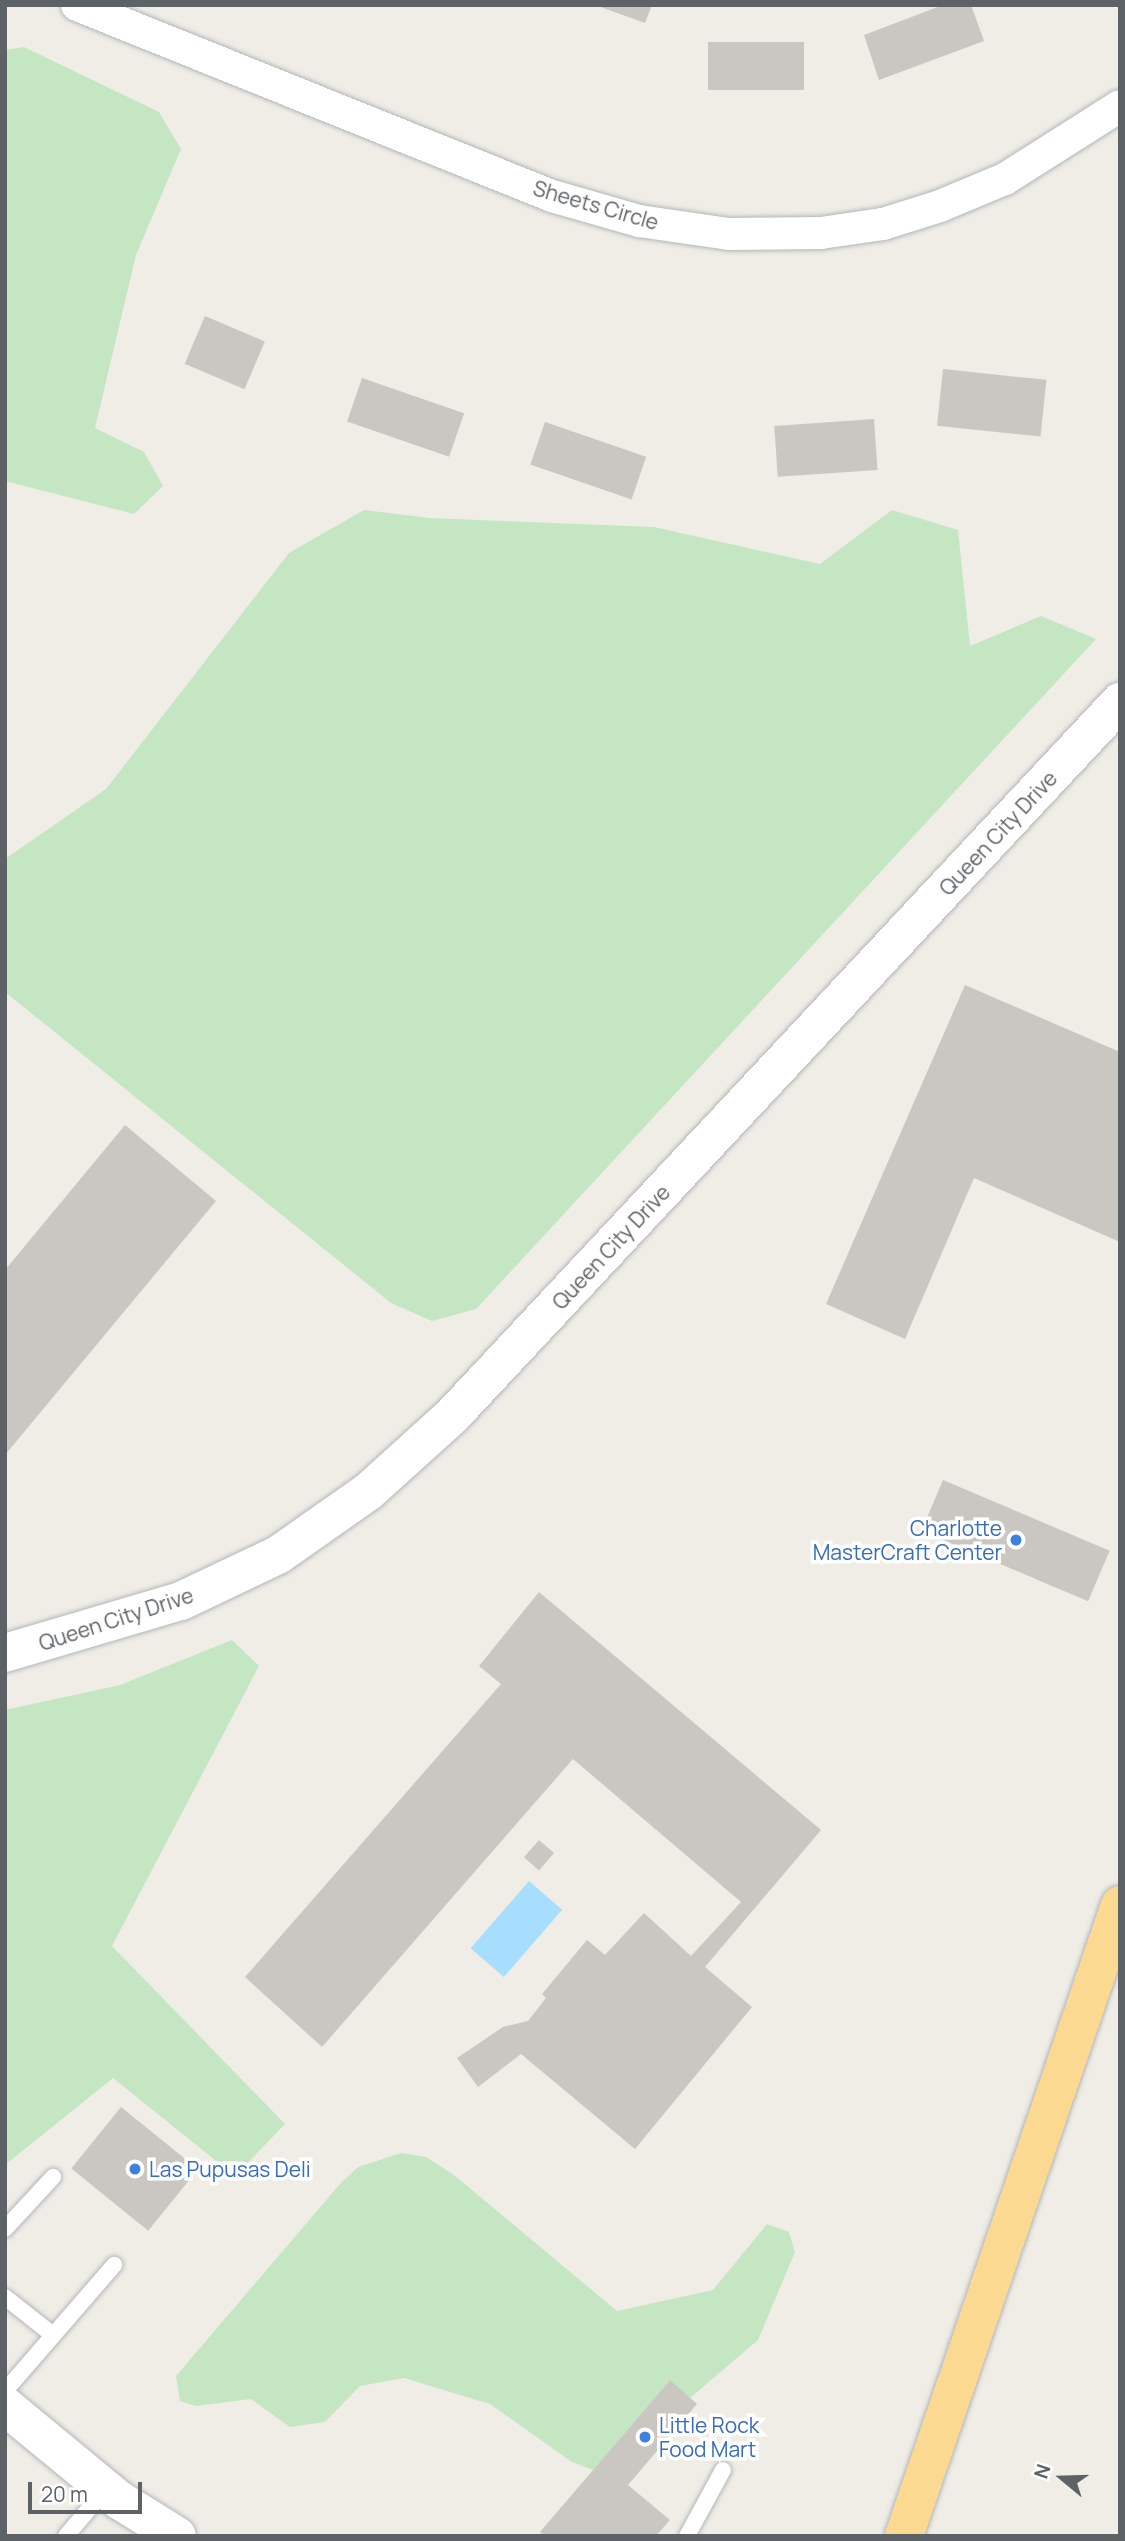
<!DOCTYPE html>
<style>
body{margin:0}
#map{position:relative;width:1125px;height:2541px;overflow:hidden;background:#efede6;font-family:Manrope,sans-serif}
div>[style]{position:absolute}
.green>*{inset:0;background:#c5e6c3}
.water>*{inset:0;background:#a7defe;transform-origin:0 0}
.building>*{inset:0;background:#cac7c3;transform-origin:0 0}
.roads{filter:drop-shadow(0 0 2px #b3b6ba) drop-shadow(0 0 2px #b3b6ba)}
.lane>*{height:16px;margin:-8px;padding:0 8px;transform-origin:8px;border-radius:8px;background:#fff}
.street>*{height:32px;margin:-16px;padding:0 16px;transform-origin:16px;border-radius:16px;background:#fff}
.secondary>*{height:38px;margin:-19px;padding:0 19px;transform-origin:19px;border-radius:19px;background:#fff}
.highway>*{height:38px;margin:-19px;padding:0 19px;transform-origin:19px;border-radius:19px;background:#fcd990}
.dots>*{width:19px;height:19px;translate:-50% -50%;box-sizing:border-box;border:4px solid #fff;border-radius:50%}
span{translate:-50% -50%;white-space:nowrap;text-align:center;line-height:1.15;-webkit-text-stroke:7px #fff;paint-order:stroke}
.street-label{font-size:21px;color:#5d6266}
.shop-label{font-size:21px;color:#366cbe}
.right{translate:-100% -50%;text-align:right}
.left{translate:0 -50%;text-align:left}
.frame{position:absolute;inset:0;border:7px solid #5d6266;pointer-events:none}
.north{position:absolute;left:1027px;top:2443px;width:70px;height:70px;-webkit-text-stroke:5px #fff;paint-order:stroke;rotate:289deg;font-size:19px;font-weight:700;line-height:28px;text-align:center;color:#5d6266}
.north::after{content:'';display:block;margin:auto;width:24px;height:32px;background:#5d6266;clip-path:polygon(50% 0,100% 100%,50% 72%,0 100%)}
.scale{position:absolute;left:28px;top:2482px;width:114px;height:32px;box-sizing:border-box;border:4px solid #5d6266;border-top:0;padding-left:9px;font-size:21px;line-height:24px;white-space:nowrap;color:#5d6266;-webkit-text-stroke:5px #fff;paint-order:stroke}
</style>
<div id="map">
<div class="green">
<div style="clip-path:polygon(24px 47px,159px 112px,181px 149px,136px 255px,95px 428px,144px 452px,163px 486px,134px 514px,5px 481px,5px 50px)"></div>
<div style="clip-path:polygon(364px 510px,430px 518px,654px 527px,820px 564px,892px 510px,958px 530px,970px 646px,1041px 616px,1096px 639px,476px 1309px,432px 1321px,391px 1303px,5px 992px,5px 859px,106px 789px,289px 553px)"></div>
<div style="clip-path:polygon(232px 1640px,259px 1666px,112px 1946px,285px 2124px,235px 2176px,113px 2078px,5px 2165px,5px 1710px,120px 1685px)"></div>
<div style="clip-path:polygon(401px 2153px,426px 2157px,454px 2175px,617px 2311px,713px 2290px,767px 2224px,789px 2232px,795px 2252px,758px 2340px,690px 2398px,669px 2381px,593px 2470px,572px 2462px,490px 2404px,404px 2378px,360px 2386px,325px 2422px,290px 2427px,251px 2399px,196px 2406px,180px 2401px,176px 2376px,340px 2184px,358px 2167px)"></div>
</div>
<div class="water">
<div style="left:529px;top:1881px;width:44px;height:89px;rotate:41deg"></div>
</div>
<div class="building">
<div style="clip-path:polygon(595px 5px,652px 5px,645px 23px)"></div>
<div style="clip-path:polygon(943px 5px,971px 5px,984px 41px,879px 80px,864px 35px)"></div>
<div style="left:708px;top:42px;width:96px;height:48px"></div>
<div style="left:205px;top:316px;width:65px;height:52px;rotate:23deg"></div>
<div style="left:943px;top:369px;width:104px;height:57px;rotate:6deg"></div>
<div style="left:362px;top:378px;width:108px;height:46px;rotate:19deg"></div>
<div style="left:874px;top:419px;width:51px;height:100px;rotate:86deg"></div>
<div style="left:545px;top:422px;width:107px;height:45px;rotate:19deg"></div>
<div style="clip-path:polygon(965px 985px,1120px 1052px,1120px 1242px,974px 1178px,905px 1339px,826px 1304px)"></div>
<div style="clip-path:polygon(125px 1125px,216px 1201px,5px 1455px,5px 1270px)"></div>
<div style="left:943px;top:1480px;width:181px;height:55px;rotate:23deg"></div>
<div style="clip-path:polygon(539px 1592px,821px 1830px,705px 1967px,752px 2007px,635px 2149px,521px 2054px,478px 2087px,457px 2058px,503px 2027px,528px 2021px,546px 1998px,542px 1994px,587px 1940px,605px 1955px,644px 1913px,691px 1956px,741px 1902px,573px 1759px,322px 2047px,245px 1977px,501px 1684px,479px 1666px)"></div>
<div style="left:539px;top:1840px;width:20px;height:23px;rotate:41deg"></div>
<div style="left:121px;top:2107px;width:99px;height:79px;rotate:39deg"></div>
<div style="clip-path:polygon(670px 2380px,697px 2404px,628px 2485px,670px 2520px,656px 2536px,544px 2536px,540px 2532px)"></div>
</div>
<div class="roads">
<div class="lane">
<div style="left:5px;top:2229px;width:71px;rotate:-47.3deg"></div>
<div style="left:5px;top:2297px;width:61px;rotate:38.4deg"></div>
<div style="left:5px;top:2391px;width:167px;rotate:-49.1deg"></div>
<div style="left:66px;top:2536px;width:60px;rotate:-49.7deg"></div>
<div style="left:687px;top:2536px;width:75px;rotate:-61.4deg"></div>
</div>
<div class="street">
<div style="left:77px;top:5px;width:512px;rotate:21.91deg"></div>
<div style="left:552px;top:196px;width:91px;rotate:16deg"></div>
<div style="left:639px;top:221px;width:91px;rotate:8.2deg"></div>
<div style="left:729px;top:234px;width:92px;rotate:-0.6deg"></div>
<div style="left:821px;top:233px;width:63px;rotate:-8.3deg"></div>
<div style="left:883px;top:224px;width:60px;rotate:-17.5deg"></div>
<div style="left:940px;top:206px;width:70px;rotate:-22.6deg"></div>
<div style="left:1005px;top:179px;width:136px;rotate:-32.4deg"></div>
</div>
<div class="secondary">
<div style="left:5px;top:1653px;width:184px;rotate:-16.5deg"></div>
<div style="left:181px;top:1601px;width:107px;rotate:-25.4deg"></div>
<div style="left:278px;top:1555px;width:111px;rotate:-35.1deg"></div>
<div style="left:369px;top:1491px;width:112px;rotate:-42.1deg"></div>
<div style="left:452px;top:1416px;width:978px;rotate:-46.91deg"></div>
<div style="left:5px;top:2406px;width:148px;rotate:39.5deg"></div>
<div style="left:119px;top:2500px;width:68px;rotate:31.8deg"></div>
</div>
<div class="highway">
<div style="left:904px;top:2536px;width:667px;rotate:-71.1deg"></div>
</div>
</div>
<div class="dots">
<div style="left:1016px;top:1540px;background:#3f7fe0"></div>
<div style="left:135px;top:2169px;background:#3f7fe0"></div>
<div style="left:645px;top:2437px;background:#3f7fe0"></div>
</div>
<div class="street-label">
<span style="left:596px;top:205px;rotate:16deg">Sheets Circle</span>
<span style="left:998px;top:833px;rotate:-47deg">Queen City Drive</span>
<span style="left:611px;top:1247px;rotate:-47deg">Queen City Drive</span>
<span style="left:116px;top:1619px;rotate:-18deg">Queen City Drive</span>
</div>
<div class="shop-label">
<span class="right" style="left:1002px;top:1540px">Charlotte<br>MasterCraft Center</span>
<span class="left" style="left:149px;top:2169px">Las Pupusas Deli</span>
<span class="left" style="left:659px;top:2437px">Little Rock<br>Food Mart</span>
</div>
<div class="frame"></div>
<div class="north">N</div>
<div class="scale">20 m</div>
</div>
